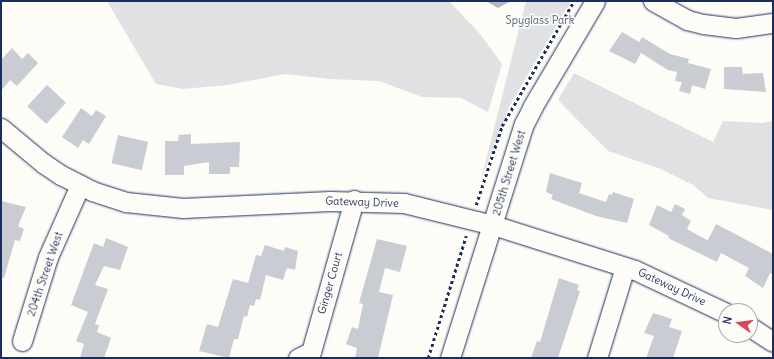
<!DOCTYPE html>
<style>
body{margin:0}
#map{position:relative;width:774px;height:359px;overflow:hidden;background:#fdfcf7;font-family:Delius,sans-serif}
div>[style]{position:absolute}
.green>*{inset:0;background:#e0e1e3}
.water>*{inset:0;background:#b3b8c5}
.building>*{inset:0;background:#c9ccd3;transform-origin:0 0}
.path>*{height:2.5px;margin-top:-1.25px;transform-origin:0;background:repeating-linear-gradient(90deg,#1b2f5e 0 3px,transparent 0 6px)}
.roads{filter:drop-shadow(0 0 1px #1b2f5e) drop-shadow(0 0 1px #1b2f5e)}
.minor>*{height:19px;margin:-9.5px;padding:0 9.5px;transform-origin:9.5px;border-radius:9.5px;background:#fdfcf7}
span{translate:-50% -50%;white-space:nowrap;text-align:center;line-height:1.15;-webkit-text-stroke:3.5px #fdfcf7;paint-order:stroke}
.park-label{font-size:11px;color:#4c5c7f}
.street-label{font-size:11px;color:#1b2f5e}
.frame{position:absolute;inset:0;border:2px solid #1b2f5e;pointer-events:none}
.north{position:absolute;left:718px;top:303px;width:40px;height:40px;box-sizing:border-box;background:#fdfcf7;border:1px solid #a3aaba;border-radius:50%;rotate:284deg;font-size:11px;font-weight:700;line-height:16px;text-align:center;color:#1b2f5e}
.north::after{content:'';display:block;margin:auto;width:14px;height:18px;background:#d1495b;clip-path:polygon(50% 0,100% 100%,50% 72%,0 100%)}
</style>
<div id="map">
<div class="green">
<div style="clip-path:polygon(107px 1px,449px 1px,480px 34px,502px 64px,488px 112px,461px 98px,422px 97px,379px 81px,330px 79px,285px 74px,227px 85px,183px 89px,156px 84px)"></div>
<div style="clip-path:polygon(526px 1px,571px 1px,509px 107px,481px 180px)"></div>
<div style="clip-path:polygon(574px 73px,713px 142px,723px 121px,762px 123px,773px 121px,773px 210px,708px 198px,693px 185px,661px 169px,608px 151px,558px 100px)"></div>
</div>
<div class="water">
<div style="clip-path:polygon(486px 1px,511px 1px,498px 8px)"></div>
</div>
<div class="building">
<div style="clip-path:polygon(622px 32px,639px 42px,642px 37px,670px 54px,689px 59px,688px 63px,711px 69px,705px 89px,692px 85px,690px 94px,679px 91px,682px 82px,675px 81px,677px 72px,668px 70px,641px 53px,635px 64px,609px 51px)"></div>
<div style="clip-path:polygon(12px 48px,22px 59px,28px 53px,38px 63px,17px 86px,10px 80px,1px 91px,1px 60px)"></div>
<div style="clip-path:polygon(724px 67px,742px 67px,743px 74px,763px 73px,766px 92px,724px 89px)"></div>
<div style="left:47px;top:85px;width:26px;height:29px;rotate:43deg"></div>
<div style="clip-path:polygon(81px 108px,92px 116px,96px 110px,106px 116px,89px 144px,83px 140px,78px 148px,62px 137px)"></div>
<div style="clip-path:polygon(191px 134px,191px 144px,240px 142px,239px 167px,230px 167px,230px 174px,209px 174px,209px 162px,184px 166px,184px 175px,165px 175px,165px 141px,178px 141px,179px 135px)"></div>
<div style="left:118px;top:135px;width:31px;height:29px;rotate:13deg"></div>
<div style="clip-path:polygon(550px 173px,582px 183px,579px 193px,606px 202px,609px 194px,612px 195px,613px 192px,634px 199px,627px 223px,596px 216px,551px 199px,553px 195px,546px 192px)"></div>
<div style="clip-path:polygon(1px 201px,26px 207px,18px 226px,24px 229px,20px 241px,15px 240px,4px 278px,1px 278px)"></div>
<div style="clip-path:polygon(675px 204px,685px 209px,682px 215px,691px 221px,687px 229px,705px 239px,708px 240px,716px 224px,773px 254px,773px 275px,770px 273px,763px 288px,745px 276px,749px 268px,721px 253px,717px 262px,668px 238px,669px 236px,649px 225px,657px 205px,671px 212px)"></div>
<div style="clip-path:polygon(106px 238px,128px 247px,120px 270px,104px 266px,95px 285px,108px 289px,95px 324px,99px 325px,97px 332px,111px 338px,104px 358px,80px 358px,84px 344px,76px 341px,88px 312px,71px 305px,94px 243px,103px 247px)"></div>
<div style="clip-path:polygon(377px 239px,407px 246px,400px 272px,385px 268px,379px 292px,393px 295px,378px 358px,355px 358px,357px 348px,346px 344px,352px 327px,358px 329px,363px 304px,359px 303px)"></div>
<div style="clip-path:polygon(265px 245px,284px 251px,285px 247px,298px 251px,295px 270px,287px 268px,283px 280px,266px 275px,260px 300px,256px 299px,254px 306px,250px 305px,247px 317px,244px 316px,238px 339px,234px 339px,229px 358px,199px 351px,207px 324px,218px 327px,233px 279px,248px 283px,256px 255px,261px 256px)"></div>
<div style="clip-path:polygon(559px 278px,579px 285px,577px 290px,580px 291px,558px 358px,531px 358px,537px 341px,540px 342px)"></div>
<div style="clip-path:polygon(653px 313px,672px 319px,669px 327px,682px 331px,673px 358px,646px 358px,654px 336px,644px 333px)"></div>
</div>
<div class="path">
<div style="left:476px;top:205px;width:83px;rotate:-71.8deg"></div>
<div style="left:502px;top:126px;width:144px;rotate:-60.1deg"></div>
<div style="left:428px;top:358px;width:128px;rotate:-72.7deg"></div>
</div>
<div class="roads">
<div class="minor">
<div style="left:653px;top:1px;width:39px;rotate:29deg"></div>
<div style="left:687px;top:20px;width:16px;rotate:14deg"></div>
<div style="left:703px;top:24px;width:33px;rotate:7deg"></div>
<div style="left:736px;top:28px;width:37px;rotate:-8deg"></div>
<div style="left:1px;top:128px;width:55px;rotate:39.8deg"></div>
<div style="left:43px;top:163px;width:22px;rotate:34deg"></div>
<div style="left:61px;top:175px;width:35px;rotate:27deg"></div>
<div style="left:92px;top:191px;width:36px;rotate:18deg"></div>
<div style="left:126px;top:202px;width:57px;rotate:6deg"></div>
<div style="left:183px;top:208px;width:147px;rotate:-2.7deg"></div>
<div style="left:330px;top:201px;width:74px;rotate:1.5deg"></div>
<div style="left:404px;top:203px;width:92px;rotate:13.9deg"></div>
<div style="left:493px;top:225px;width:149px;rotate:17.6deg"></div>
<div style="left:635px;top:270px;width:101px;rotate:25.3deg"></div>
<div style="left:750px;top:327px;width:27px;rotate:33deg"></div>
<div style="left:22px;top:341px;width:88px;rotate:-72.8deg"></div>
<div style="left:48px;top:257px;width:79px;rotate:-66deg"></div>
<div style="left:298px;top:358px;width:14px;rotate:-25deg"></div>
<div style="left:311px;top:352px;width:158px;rotate:-74.2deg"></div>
<div style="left:450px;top:358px;width:245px;rotate:-72.5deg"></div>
<div style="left:524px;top:124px;width:20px;rotate:-63deg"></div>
<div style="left:533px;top:106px;width:122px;rotate:-59.4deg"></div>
<div style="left:597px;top:358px;width:95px;rotate:-72.9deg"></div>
</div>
</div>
<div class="park-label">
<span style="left:540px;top:20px">Spyglass Park</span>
</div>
<div class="street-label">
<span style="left:509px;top:173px;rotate:-73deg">205th Street West</span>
<span style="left:362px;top:202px;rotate:2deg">Gateway Drive</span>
<span style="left:45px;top:274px;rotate:-71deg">204th Street West</span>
<span style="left:330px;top:283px;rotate:-74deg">Ginger Court</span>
<span style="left:672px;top:287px;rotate:25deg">Gateway Drive</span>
</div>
<div class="frame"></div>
<div class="north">N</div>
</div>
